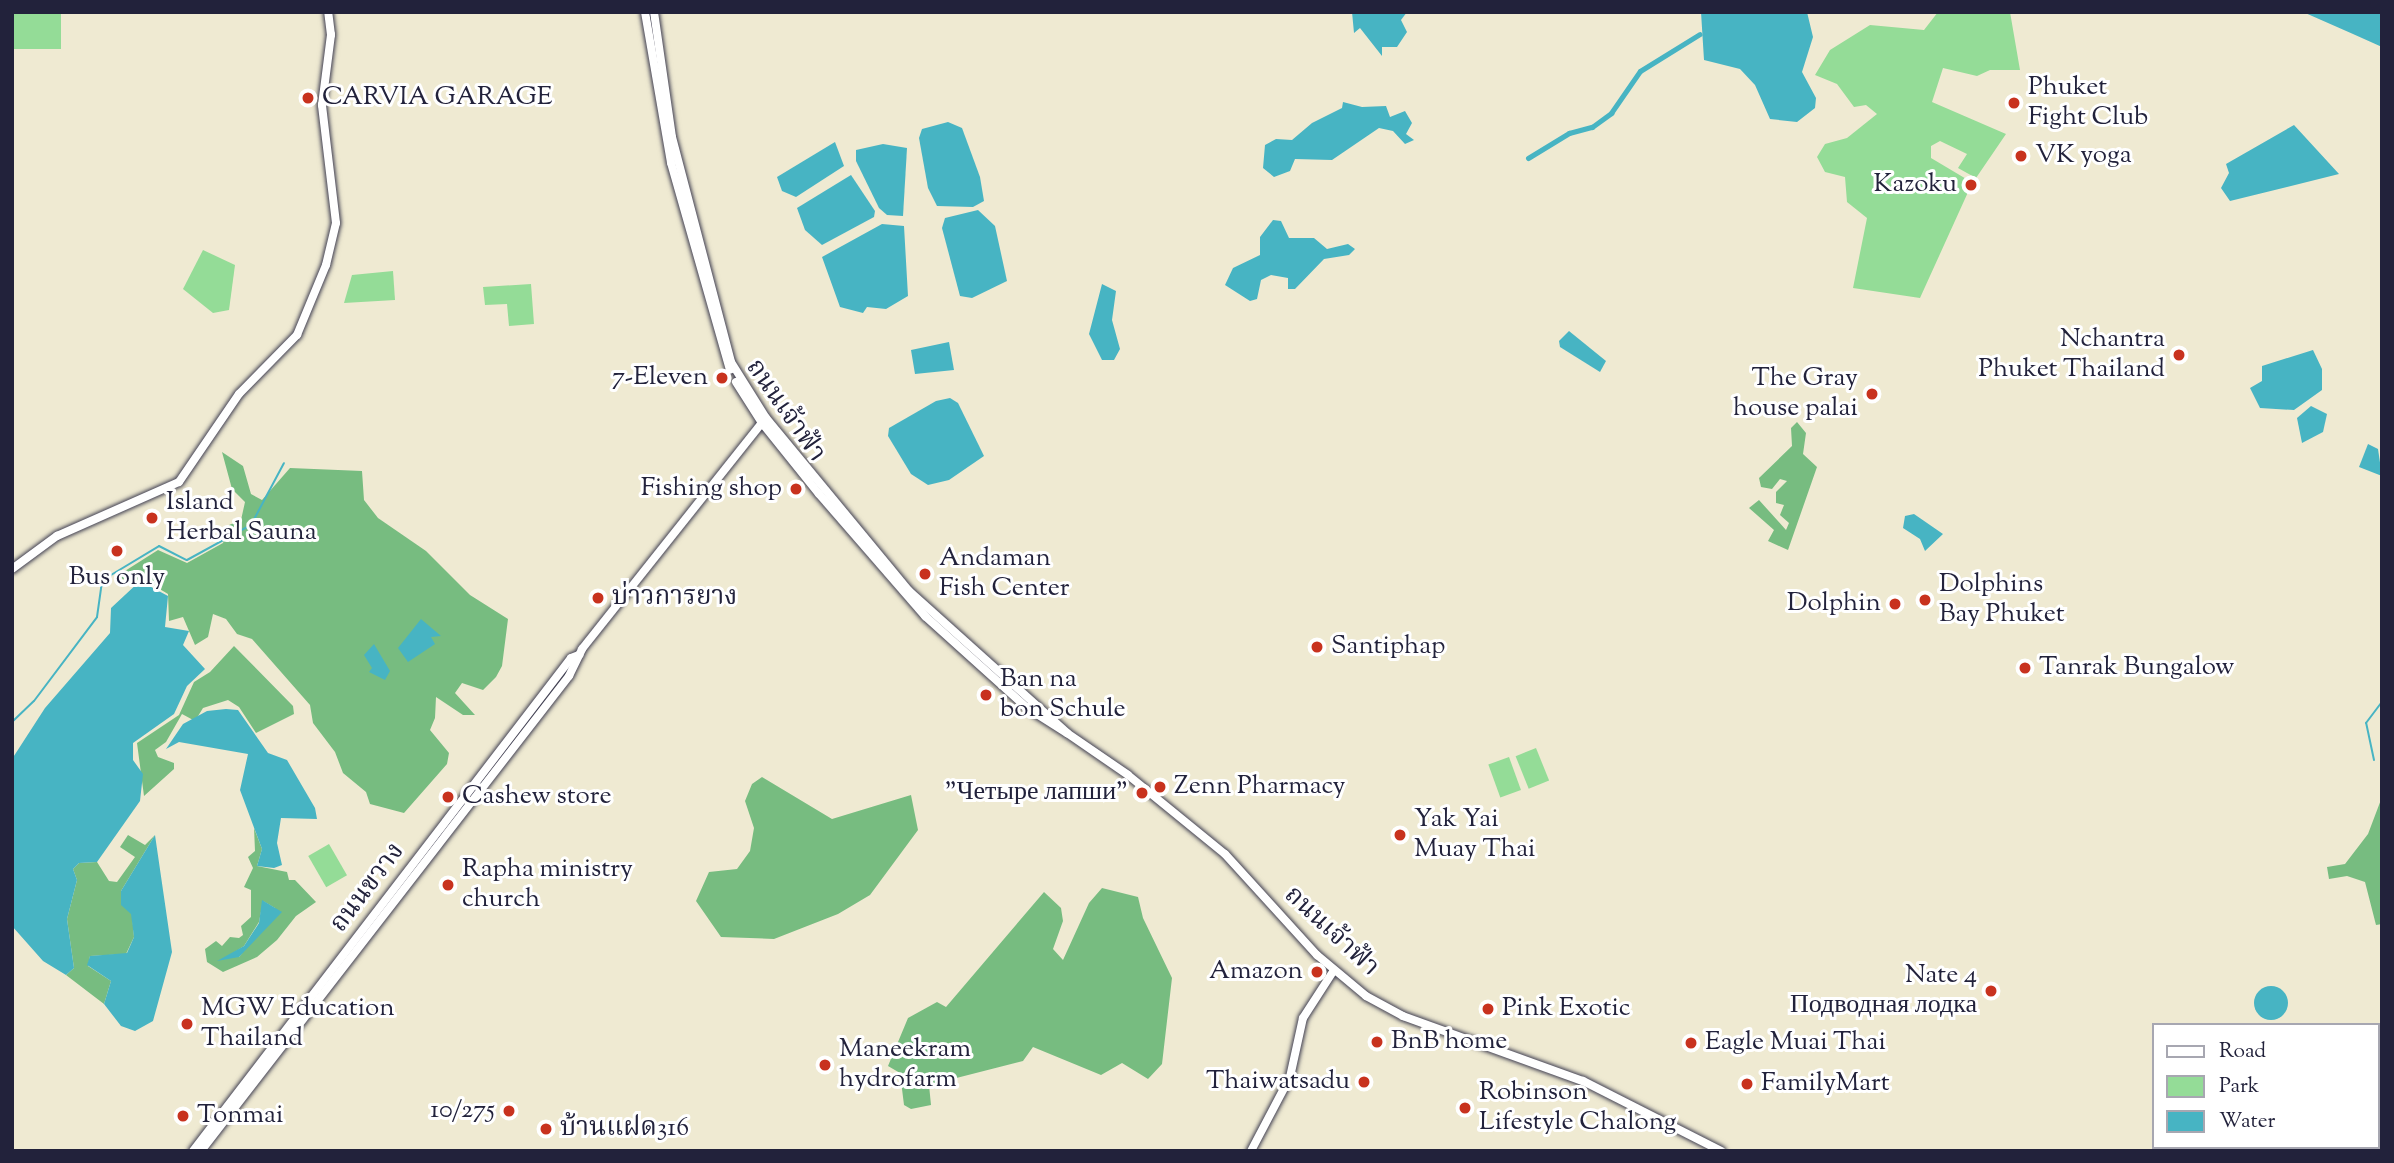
<!DOCTYPE html>
<meta charset="utf-8">
<style>
body{margin:0}
#map{position:relative;width:2394px;height:1163px;overflow:hidden;background:#efead2;font-family:"Sorts Mill Goudy","Noto Serif Thai",serif}
div>[style]{position:absolute}
.green>*{inset:0;background:#94dc97;transform-origin:0 0}
.forest>*{inset:0;background:#77bc80}
.water>*{inset:0;background:#47b4c3}
.round{border-radius:50%}
.stream>*{height:2px;margin:-1px;padding:0 1px;transform-origin:1px;border-radius:1px;background:#47b4c3}
.canal>*{height:5px;margin:-2.5px;padding:0 2.5px;transform-origin:2.5px;border-radius:2.5px;background:#47b4c3}
.roads{filter:drop-shadow(0 0 2px #414052) drop-shadow(0 0 2px #414052)}
.secondary>*{height:8px;margin:-4px;padding:0 4px;transform-origin:4px;border-radius:4px;background:#fff}
.dots>*{width:19px;height:19px;translate:-50% -50%;box-sizing:border-box;border:4px solid #fff;border-radius:50%}
span{translate:-50% -50%;white-space:nowrap;text-align:center;line-height:1.15;-webkit-text-stroke:6px #fff;paint-order:stroke}
.poi-label{font-size:26px;color:#22223b}
.left{translate:0 -50%;text-align:left}
.right{translate:-100% -50%;text-align:right}
.street-label{font-size:26px;color:#22223b}
.frame{position:absolute;inset:0;border:14px solid #22223b;pointer-events:none}
.legend{position:absolute;left:2152px;top:1023px;width:228px;height:126px;box-sizing:border-box;background:#fff;border:2px solid #a7a7b1;margin:0;padding:9px 12px;list-style:none;font-size:21px;color:#22223b}
.legend li{display:flex;align-items:center;gap:14px;height:35px}
.legend b{width:35px;border:2px solid #a7a7b1}
</style>
<div id="map">
<div class="green">
<div style="left:12px;top:12px;width:49px;height:37px"></div>
<div style="clip-path:polygon(1938px 12px,2010px 12px,2020px 70px,1990px 70px,1977px 76px,1943px 68px,1932px 102px,2006px 134px,1976px 178px,1958px 168px,1967px 154px,1940px 141px,1931px 146px,1931px 158px,1968px 180px,1964px 187px,1969px 190px,1920px 298px,1853px 288px,1867px 218px,1847px 202px,1845px 177px,1825px 172px,1817px 157px,1825px 144px,1847px 138px,1877px 114px,1866px 105px,1854px 107px,1837px 84px,1815px 75px,1830px 50px,1870px 25px,1924px 30px)"></div>
<div style="clip-path:polygon(203px 250px,235px 265px,229px 310px,213px 313px,183px 289px)"></div>
<div style="clip-path:polygon(393px 271px,395px 300px,344px 303px,352px 275px)"></div>
<div style="clip-path:polygon(531px 284px,534px 324px,509px 326px,507px 304px,485px 305px,483px 287px)"></div>
<div style="left:1536px;top:748px;width:35px;height:22px;rotate:68deg"></div>
<div style="left:1509px;top:757px;width:35px;height:22px;rotate:70deg"></div>
<div style="left:329px;top:844px;width:36px;height:24px;rotate:60deg"></div>
</div>
<div class="forest">
<div style="clip-path:polygon(1797px 422px,1806px 433px,1803px 454px,1817px 467px,1788px 550px,1768px 541px,1774px 530px,1749px 508px,1759px 500px,1786px 530px,1789px 523px,1780px 515px,1784px 505px,1776px 503px,1776px 492px,1787px 481px,1780px 479px,1772px 489px,1761px 487px,1759px 478px,1792px 446px,1791px 428px)"></div>
<div style="clip-path:polygon(222px 452px,243px 466px,251px 494px,262px 500px,290px 468px,362px 471px,364px 500px,378px 518px,426px 551px,470px 595px,508px 619px,502px 666px,496px 677px,483px 690px,462px 683px,455px 693px,475px 715px,463px 715px,436px 697px,435px 718px,430px 730px,449px 753px,447px 764px,404px 813px,370px 804px,366px 792px,343px 773px,335px 752px,313px 723px,310px 705px,252px 639px,237px 634px,226px 619px,213px 614px,208px 637px,195px 645px,183px 617px,169px 621px,168px 594px,143px 579px,127px 581px,117px 576px,158px 550px,187px 563px,223px 543px,229px 525px,241px 520px,245px 502px,232px 489px)"></div>
<div style="clip-path:polygon(234px 646px,293px 706px,294px 714px,256px 733px,239px 707px,228px 700px,203px 708px,195px 721px,182px 714px,166px 742px,155px 750px,158px 757px,174px 763px,174px 769px,144px 796px,137px 743px,179px 715px,194px 682px,210px 672px)"></div>
<div style="clip-path:polygon(762px 777px,832px 819px,911px 795px,918px 830px,870px 895px,838px 914px,774px 939px,721px 937px,696px 901px,709px 872px,737px 869px,750px 851px,754px 828px,745px 801px,752px 784px)"></div>
<div style="clip-path:polygon(2382px 797px,2382px 924px,2376px 925px,2365px 882px,2347px 876px,2329px 879px,2327px 867px,2345px 864px,2368px 834px)"></div>
<div style="clip-path:polygon(evenodd,254px 828px,262px 849px,257px 866px,287px 872px,289px 880px,295px 880px,316px 902px,296px 916px,277px 940px,257px 957px,223px 972px,207px 962px,205px 949px,216px 941px,222px 946px,230px 937px,239px 938px,243px 935px,241px 926px,251px 917px,251px 890px,244px 887px,253px 868px,248px 857px,255px 851px,254px 828px,263px 901px,275px 908px,271px 918px,239px 957px,230px 955px,244px 946px,259px 922px,263px 901px)"></div>
<div style="clip-path:polygon(128px 835px,145px 845px,155px 835px,121px 891px,132px 914px,134px 937px,126px 954px,90px 956px,88px 966px,111px 981px,104px 1004px,66px 975px,74px 968px,67px 919px,77px 880px,73px 869px,79px 863px,97px 862px,109px 881px,117px 882px,135px 857px,120px 847px)"></div>
<div style="clip-path:polygon(1102px 888px,1138px 897px,1143px 918px,1172px 978px,1162px 1064px,1148px 1079px,1122px 1063px,1101px 1075px,1033px 1047px,1023px 1061px,929px 1085px,931px 1105px,911px 1109px,904px 1105px,900px 1073px,888px 1066px,908px 1018px,937px 1002px,946px 1007px,1044px 892px,1061px 908px,1063px 921px,1053px 949px,1063px 960px,1089px 903px)"></div>
</div>
<div class="water">
<div style="clip-path:polygon(1352px 12px,1407px 12px,1401px 20px,1407px 32px,1397px 47px,1382px 47px,1382px 56px,1360px 28px,1354px 33px)"></div>
<div style="clip-path:polygon(1701px 12px,1807px 12px,1813px 37px,1802px 72px,1816px 98px,1815px 108px,1797px 122px,1770px 119px,1755px 85px,1740px 69px,1704px 60px)"></div>
<div style="clip-path:polygon(2303px 12px,2382px 12px,2382px 47px,2353px 34px)"></div>
<div style="clip-path:polygon(1343px 102px,1362px 107px,1386px 106px,1390px 117px,1405px 111px,1412px 123px,1406px 134px,1414px 140px,1405px 144px,1393px 131px,1379px 128px,1332px 160px,1295px 159px,1290px 171px,1274px 177px,1263px 168px,1265px 145px,1276px 139px,1292px 140px,1312px 123px,1342px 108px)"></div>
<div style="clip-path:polygon(948px 122px,962px 128px,980px 177px,984px 201px,973px 207px,937px 206px,928px 188px,919px 138px,922px 129px)"></div>
<div style="clip-path:polygon(2294px 125px,2339px 174px,2230px 201px,2221px 188px,2229px 173px,2226px 164px)"></div>
<div style="clip-path:polygon(835px 142px,844px 166px,796px 197px,782px 191px,777px 177px)"></div>
<div style="clip-path:polygon(883px 144px,907px 148px,903px 216px,887px 215px,879px 208px,856px 161px,856px 150px)"></div>
<div style="clip-path:polygon(851px 175px,875px 211px,874px 217px,822px 245px,805px 230px,797px 208px)"></div>
<div style="clip-path:polygon(978px 210px,995px 226px,1007px 281px,972px 298px,960px 296px,942px 228px,945px 218px)"></div>
<div style="clip-path:polygon(1273px 220px,1281px 221px,1289px 238px,1314px 238px,1327px 249px,1348px 244px,1355px 249px,1349px 255px,1324px 259px,1295px 289px,1288px 289px,1288px 278px,1271px 275px,1261px 280px,1257px 299px,1250px 301px,1225px 285px,1233px 268px,1260px 255px,1260px 237px)"></div>
<div style="clip-path:polygon(882px 224px,904px 226px,908px 296px,886px 309px,867px 307px,863px 313px,840px 307px,822px 257px)"></div>
<div style="clip-path:polygon(1102px 284px,1116px 291px,1112px 320px,1120px 349px,1114px 360px,1102px 360px,1089px 334px)"></div>
<div style="clip-path:polygon(1569px 331px,1606px 361px,1600px 372px,1560px 347px,1559px 341px)"></div>
<div style="clip-path:polygon(949px 342px,954px 370px,915px 374px,911px 350px)"></div>
<div style="clip-path:polygon(2313px 350px,2322px 369px,2322px 390px,2294px 410px,2260px 408px,2250px 388px,2262px 381px,2262px 366px)"></div>
<div style="clip-path:polygon(950px 398px,958px 403px,984px 456px,949px 480px,928px 485px,911px 474px,888px 436px,889px 428px,936px 401px)"></div>
<div style="clip-path:polygon(2311px 406px,2327px 414px,2323px 432px,2302px 443px,2297px 418px)"></div>
<div style="clip-path:polygon(2368px 444px,2378px 449px,2382px 476px,2359px 467px)"></div>
<div style="clip-path:polygon(1914px 514px,1943px 534px,1925px 551px,1920px 539px,1903px 528px,1905px 516px)"></div>
<div style="clip-path:polygon(140px 581px,168px 596px,165px 627px,189px 631px,183px 645px,205px 669px,187px 686px,174px 714px,133px 743px,133px 760px,143px 774px,140px 801px,97px 862px,79px 863px,73px 869px,77px 880px,67px 919px,74px 968px,66px 975px,43px 961px,12px 926px,12px 759px,45px 708px,110px 633px,111px 608px)"></div>
<div style="clip-path:polygon(421px 619px,441px 636px,431px 637px,435px 644px,408px 662px,398px 648px)"></div>
<div style="clip-path:polygon(374px 644px,390px 671px,385px 680px,369px 672px,372px 668px,364px 655px)"></div>
<div style="clip-path:polygon(226px 709px,238px 710px,268px 753px,287px 760px,315px 808px,317px 819px,281px 818px,277px 843px,282px 865px,274px 868px,257px 866px,262px 849px,240px 790px,248px 754px,179px 742px,166px 749px,183px 724px,207px 711px)"></div>
<div style="clip-path:polygon(155px 835px,172px 952px,153px 1021px,135px 1031px,121px 1026px,104px 1004px,111px 981px,87px 965px,90px 956px,127px 953px,134px 937px,131px 914px,121px 905px,121px 891px)"></div>
<div style="clip-path:polygon(262px 900px,282px 912px,239px 957px,217px 961px,244px 946px,259px 923px)"></div>
<div class="round" style="left:2254px;top:986px;width:34px;height:34px"></div>
</div>
<div class="stream">
<div style="left:12px;top:722px;width:30px;rotate:-44deg"></div>
<div style="left:34px;top:701px;width:105px;rotate:-53.1deg"></div>
<div style="left:97px;top:617px;width:30px;rotate:-82deg"></div>
<div style="left:101px;top:587px;width:16px;rotate:-50deg"></div>
<div style="left:111px;top:575px;width:56px;rotate:-31.1deg"></div>
<div style="left:159px;top:546px;width:31px;rotate:27deg"></div>
<div style="left:187px;top:560px;width:73px;rotate:-28.7deg"></div>
<div style="left:251px;top:525px;width:70px;rotate:-62deg"></div>
<div style="left:2374px;top:760px;width:38px;rotate:-102deg"></div>
<div style="left:2366px;top:723px;width:26px;rotate:-53deg"></div>
</div>
<div class="canal">
<div style="left:1528px;top:158px;width:48px;rotate:-31.4deg"></div>
<div style="left:1569px;top:133px;width:24px;rotate:-15deg"></div>
<div style="left:1592px;top:127px;width:24px;rotate:-36deg"></div>
<div style="left:1611px;top:113px;width:51px;rotate:-55.4deg"></div>
<div style="left:1640px;top:71px;width:70px;rotate:-31.7deg"></div>
</div>
<div class="roads">
<div class="secondary">
<div style="left:645px;top:12px;width:153px;rotate:80.2deg"></div>
<div style="left:671px;top:163px;width:215px;rotate:74.1deg"></div>
<div style="left:654px;top:12px;width:126px;rotate:81.8deg"></div>
<div style="left:672px;top:137px;width:233px;rotate:75.3deg"></div>
<div style="left:731px;top:362px;width:66px;rotate:58deg"></div>
<div style="left:766px;top:418px;width:224px;rotate:50.4deg"></div>
<div style="left:909px;top:591px;width:212px;rotate:41.9deg"></div>
<div style="left:1067px;top:733px;width:74px;rotate:34.5deg"></div>
<div style="left:1128px;top:775px;width:125px;rotate:39.2deg"></div>
<div style="left:1225px;top:854px;width:137px;rotate:47.7deg"></div>
<div style="left:1317px;top:955px;width:64px;rotate:39.9deg"></div>
<div style="left:1366px;top:996px;width:42px;rotate:28.4deg"></div>
<div style="left:1403px;top:1016px;width:191px;rotate:19.9deg"></div>
<div style="left:1583px;top:1081px;width:155px;rotate:26.9deg"></div>
<div style="left:736px;top:382px;width:49px;rotate:57.6deg"></div>
<div style="left:762px;top:423px;width:91px;rotate:51.2deg"></div>
<div style="left:819px;top:494px;width:162px;rotate:49deg"></div>
<div style="left:925px;top:616px;width:136px;rotate:42deg"></div>
<div style="left:1026px;top:707px;width:49px;rotate:32.4deg"></div>
<div style="left:12px;top:569px;width:56px;rotate:-36.3deg"></div>
<div style="left:57px;top:536px;width:133px;rotate:-23.9deg"></div>
<div style="left:179px;top:482px;width:107px;rotate:-55.7deg"></div>
<div style="left:239px;top:394px;width:83px;rotate:-45.5deg"></div>
<div style="left:297px;top:335px;width:76px;rotate:-67.5deg"></div>
<div style="left:326px;top:265px;width:43px;rotate:-76.6deg"></div>
<div style="left:336px;top:223px;width:119px;rotate:-96.8deg"></div>
<div style="left:322px;top:105px;width:71px;rotate:-82.7deg"></div>
<div style="left:331px;top:35px;width:23px;rotate:-97deg"></div>
<div style="left:193px;top:1151px;width:621px;rotate:-52.52deg"></div>
<div style="left:571px;top:658px;width:9px;rotate:-21deg"></div>
<div style="left:201px;top:1151px;width:601px;rotate:-52.23deg"></div>
<div style="left:569px;top:676px;width:30px;rotate:-64deg"></div>
<div style="left:582px;top:649px;width:295px;rotate:-51.5deg"></div>
<div style="left:1251px;top:1151px;width:84px;rotate:-62.2deg"></div>
<div style="left:1290px;top:1077px;width:60px;rotate:-77.6deg"></div>
<div style="left:1303px;top:1018px;width:57px;rotate:-57.1deg"></div>
</div>
</div>
<div class="dots">
<div style="left:308px;top:98px;background:#c8321e"></div>
<div style="left:2014px;top:103px;background:#c8321e"></div>
<div style="left:2021px;top:156px;background:#c8321e"></div>
<div style="left:1971px;top:185px;background:#c8321e"></div>
<div style="left:2179px;top:355px;background:#c8321e"></div>
<div style="left:722px;top:378px;background:#c8321e"></div>
<div style="left:1872px;top:394px;background:#c8321e"></div>
<div style="left:796px;top:489px;background:#c8321e"></div>
<div style="left:152px;top:518px;background:#c8321e"></div>
<div style="left:117px;top:551px;background:#c8321e"></div>
<div style="left:925px;top:574px;background:#c8321e"></div>
<div style="left:598px;top:598px;background:#c8321e"></div>
<div style="left:1925px;top:600px;background:#c8321e"></div>
<div style="left:1895px;top:604px;background:#c8321e"></div>
<div style="left:1317px;top:647px;background:#c8321e"></div>
<div style="left:2025px;top:668px;background:#c8321e"></div>
<div style="left:986px;top:695px;background:#c8321e"></div>
<div style="left:1160px;top:787px;background:#c8321e"></div>
<div style="left:1142px;top:793px;background:#c8321e"></div>
<div style="left:448px;top:797px;background:#c8321e"></div>
<div style="left:1400px;top:835px;background:#c8321e"></div>
<div style="left:448px;top:885px;background:#c8321e"></div>
<div style="left:1317px;top:972px;background:#c8321e"></div>
<div style="left:1991px;top:991px;background:#c8321e"></div>
<div style="left:1488px;top:1009px;background:#c8321e"></div>
<div style="left:187px;top:1024px;background:#c8321e"></div>
<div style="left:1377px;top:1042px;background:#c8321e"></div>
<div style="left:1691px;top:1043px;background:#c8321e"></div>
<div style="left:825px;top:1065px;background:#c8321e"></div>
<div style="left:1364px;top:1082px;background:#c8321e"></div>
<div style="left:1747px;top:1084px;background:#c8321e"></div>
<div style="left:1465px;top:1108px;background:#c8321e"></div>
<div style="left:509px;top:1111px;background:#c8321e"></div>
<div style="left:183px;top:1116px;background:#c8321e"></div>
<div style="left:546px;top:1129px;background:#c8321e"></div>
</div>
<div class="poi-label">
<span class="left" style="left:2028px;top:103px">Phuket<br>Fight Club</span>
<span class="left" style="left:322px;top:98px">CARVIA GARAGE</span>
<span class="left" style="left:2035px;top:156px">VK yoga</span>
<span class="right" style="left:1957px;top:185px">Kazoku</span>
<span class="right" style="left:2165px;top:355px">Nchantra<br>Phuket Thailand</span>
<span class="right" style="left:708px;top:378px">7-Eleven</span>
<span class="right" style="left:1858px;top:394px">The Gray<br>house palai</span>
<span class="right" style="left:782px;top:489px">Fishing shop</span>
<span class="left" style="left:166px;top:518px">Island<br>Herbal Sauna</span>
<span class="left" style="left:939px;top:574px">Andaman<br>Fish Center</span>
<span style="left:117px;top:578px">Bus only</span>
<span class="left" style="left:1939px;top:600px">Dolphins<br>Bay Phuket</span>
<span class="left" style="left:612px;top:598px">บ่าวการยาง</span>
<span class="right" style="left:1881px;top:604px">Dolphin</span>
<span class="left" style="left:1331px;top:647px">Santiphap</span>
<span class="left" style="left:2039px;top:668px">Tanrak Bungalow</span>
<span class="left" style="left:1000px;top:695px">Ban na<br>bon Schule</span>
<span class="left" style="left:1174px;top:787px">Zenn Pharmacy</span>
<span class="right" style="left:1128px;top:793px">"Четыре лапши"</span>
<span class="left" style="left:462px;top:797px">Cashew store</span>
<span class="left" style="left:1414px;top:835px">Yak Yai<br>Muay Thai</span>
<span class="left" style="left:462px;top:885px">Rapha ministry<br>church</span>
<span class="right" style="left:1303px;top:972px">Amazon</span>
<span class="right" style="left:1977px;top:991px">Nate 4<br>Подводная лодка</span>
<span class="left" style="left:201px;top:1024px">MGW Education<br>Thailand</span>
<span class="left" style="left:1502px;top:1009px">Pink Exotic</span>
<span class="left" style="left:1391px;top:1042px">BnB home</span>
<span class="left" style="left:1705px;top:1043px">Eagle Muai Thai</span>
<span class="left" style="left:839px;top:1065px">Maneekram<br>hydrofarm</span>
<span class="right" style="left:1350px;top:1082px">Thaiwatsadu</span>
<span class="left" style="left:1761px;top:1084px">FamilyMart</span>
<span class="left" style="left:1479px;top:1108px">Robinson<br>Lifestyle Chalong</span>
<span class="right" style="left:495px;top:1111px">10/275</span>
<span class="left" style="left:197px;top:1116px">Tonmai</span>
<span class="left" style="left:560px;top:1129px">บ้านแฝด316</span>
</div>
<div class="street-label">
<span style="left:785px;top:411px;rotate:55deg">ถนนเจ้าฟ้า</span>
<span style="left:368px;top:888px;rotate:-53deg">ถนนขวาง</span>
<span style="left:1331px;top:932px;rotate:43deg">ถนนเจ้าฟ้า</span>
</div>
<div class="frame"></div>
<ul class="legend">
<li><b style="height:9px;background:#fff"></b>Road</li>
<li><b style="height:19px;background:#94dc97"></b>Park</li>
<li><b style="height:19px;background:#47b4c3"></b>Water</li>
</ul>
</div>
